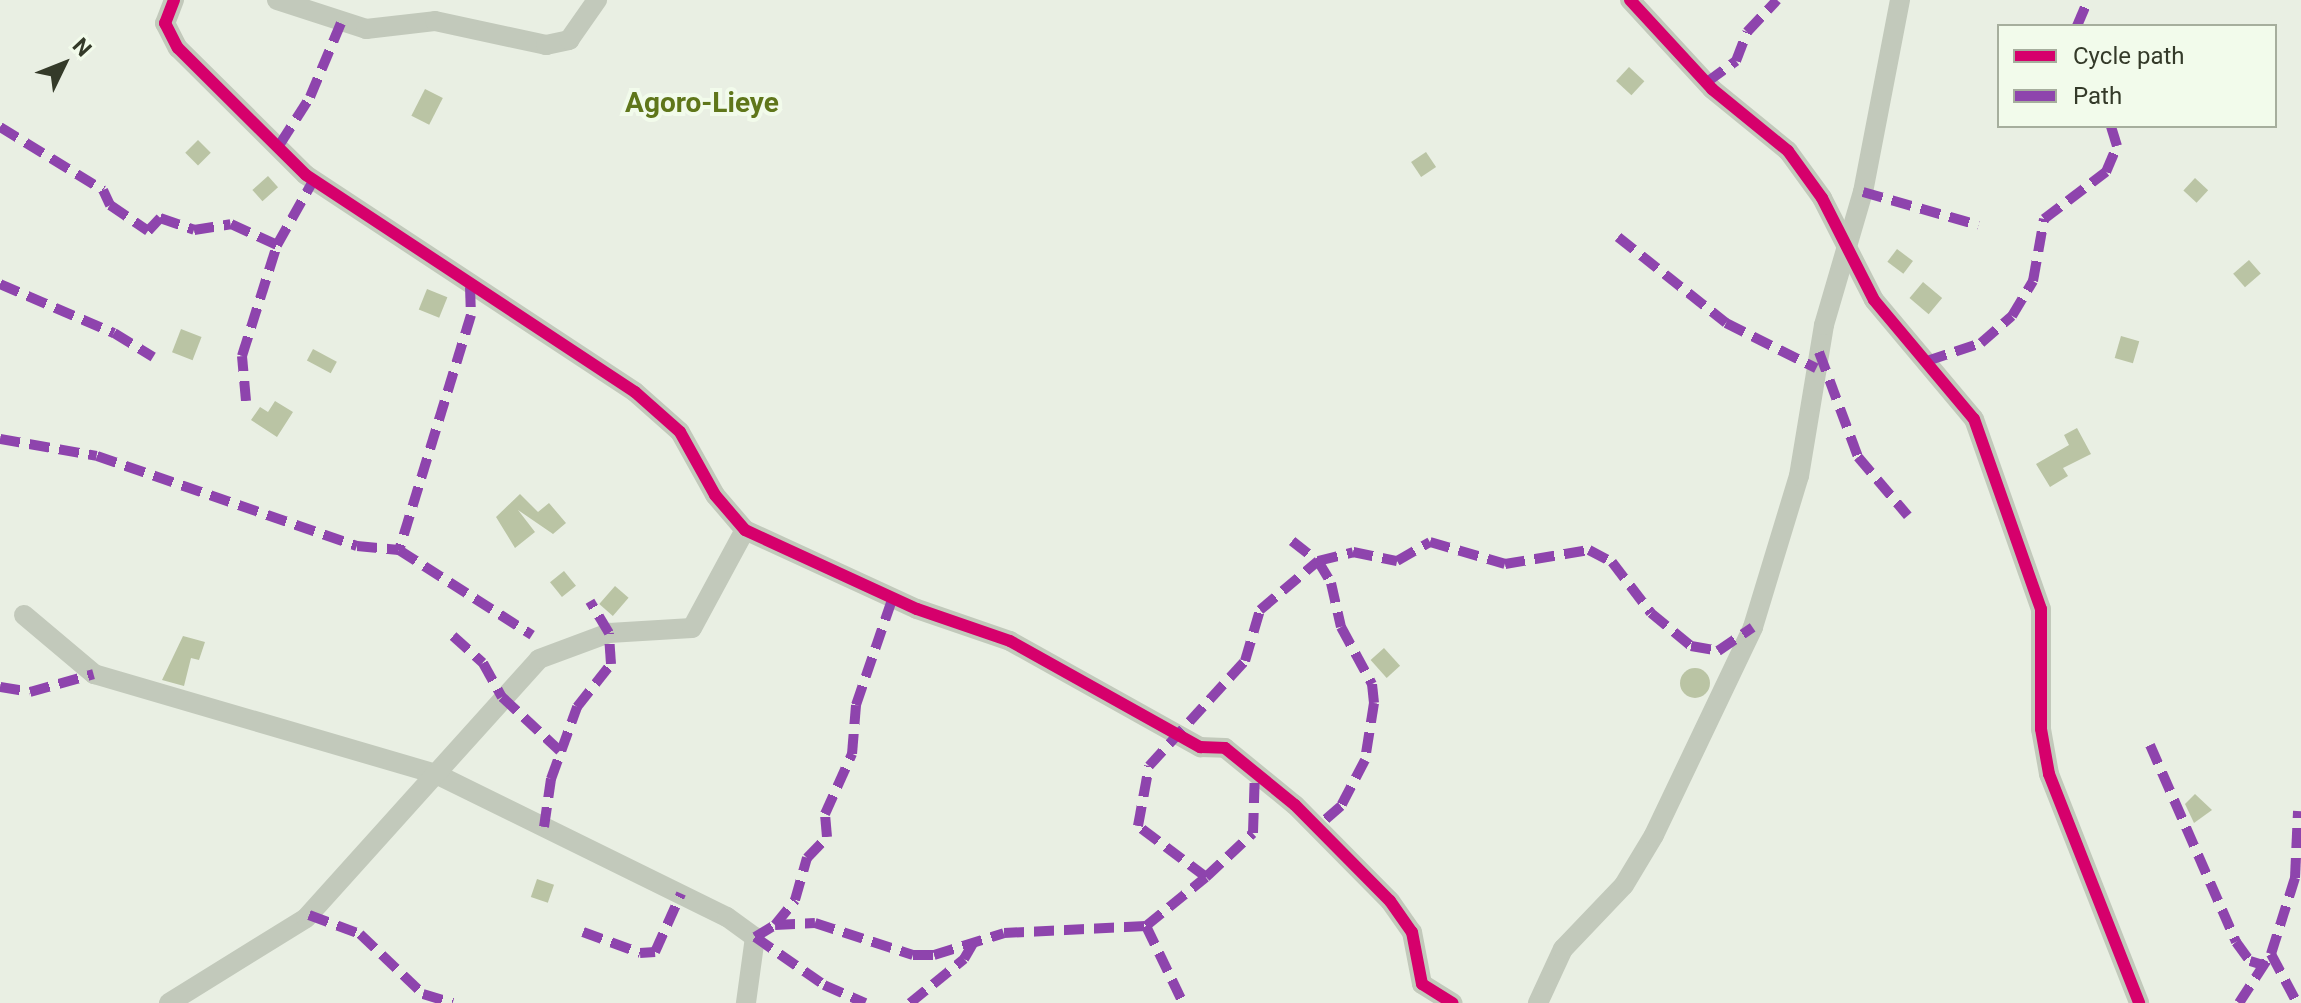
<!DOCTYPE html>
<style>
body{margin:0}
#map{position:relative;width:2301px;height:1003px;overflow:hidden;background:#e9efe3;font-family:Roboto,sans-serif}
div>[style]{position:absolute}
.building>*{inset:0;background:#bac4a4;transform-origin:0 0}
.round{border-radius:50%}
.minor>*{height:20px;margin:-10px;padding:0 10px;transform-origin:10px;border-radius:10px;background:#c2c9bb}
.quiet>*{height:10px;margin-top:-5px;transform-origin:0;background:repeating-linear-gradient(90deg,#8e44ad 0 20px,transparent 0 30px)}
.cycleway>*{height:12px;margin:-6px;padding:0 6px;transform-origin:6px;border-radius:6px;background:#d6006c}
span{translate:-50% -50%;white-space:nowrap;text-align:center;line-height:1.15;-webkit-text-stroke:8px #f2fbeb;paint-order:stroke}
.quarter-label{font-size:28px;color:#5f761a;font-weight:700}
.legend{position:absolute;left:1997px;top:24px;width:280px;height:104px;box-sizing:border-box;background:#f2fbeb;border:2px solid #a6ae9d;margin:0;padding:10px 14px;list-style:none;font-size:24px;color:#343a29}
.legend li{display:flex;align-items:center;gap:16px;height:40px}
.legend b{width:40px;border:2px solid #a6ae9d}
.north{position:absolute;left:24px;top:24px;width:80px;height:80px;-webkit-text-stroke:6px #f2fbeb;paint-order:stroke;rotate:47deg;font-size:22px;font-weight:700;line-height:32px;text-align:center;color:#343a29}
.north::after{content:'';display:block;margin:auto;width:28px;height:36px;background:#343a29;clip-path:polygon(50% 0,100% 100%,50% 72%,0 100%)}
</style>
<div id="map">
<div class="building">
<div style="left:1629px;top:67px;width:21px;height:19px;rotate:43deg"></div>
<div style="left:425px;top:89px;width:20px;height:30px;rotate:27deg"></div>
<div style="left:198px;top:140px;width:18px;height:18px;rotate:45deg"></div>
<div style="left:1426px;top:152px;width:18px;height:18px;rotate:56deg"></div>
<div style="left:268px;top:176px;width:15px;height:21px;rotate:48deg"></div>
<div style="left:2195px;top:178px;width:18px;height:17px;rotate:43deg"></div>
<div style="left:1897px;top:249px;width:20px;height:16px;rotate:37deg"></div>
<div style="left:2249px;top:260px;width:18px;height:21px;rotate:49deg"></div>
<div style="left:1923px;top:282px;width:25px;height:21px;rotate:40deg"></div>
<div style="left:427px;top:289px;width:22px;height:22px;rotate:22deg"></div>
<div style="left:181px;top:329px;width:22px;height:25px;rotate:21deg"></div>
<div style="left:2121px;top:336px;width:19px;height:23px;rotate:16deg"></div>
<div style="left:313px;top:349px;width:27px;height:13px;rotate:28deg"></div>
<div style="clip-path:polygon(275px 401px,293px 412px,277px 437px,251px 420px,260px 407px,268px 412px)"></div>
<div style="clip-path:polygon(2077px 428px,2091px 454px,2063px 468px,2068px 476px,2050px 487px,2036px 464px,2069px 445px,2064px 435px)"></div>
<div style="clip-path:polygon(520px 494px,538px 512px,549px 503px,566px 523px,553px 534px,518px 510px,535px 532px,515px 548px,496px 517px)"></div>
<div style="left:564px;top:571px;width:19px;height:18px;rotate:51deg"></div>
<div style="left:615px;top:586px;width:18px;height:24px;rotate:41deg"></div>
<div style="clip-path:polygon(183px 636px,205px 642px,199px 660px,191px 658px,184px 686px,162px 680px)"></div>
<div style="left:1384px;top:648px;width:24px;height:18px;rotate:48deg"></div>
<div class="round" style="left:1680px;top:668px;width:30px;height:30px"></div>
<div style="clip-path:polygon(2195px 794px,2212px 810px,2194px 823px,2185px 804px)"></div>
<div style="left:537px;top:879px;width:18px;height:19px;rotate:19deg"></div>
</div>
<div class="minor">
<div style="left:174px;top:0;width:25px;rotate:111deg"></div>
<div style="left:165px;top:23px;width:28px;rotate:63deg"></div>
<div style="left:178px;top:48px;width:180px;rotate:44.8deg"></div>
<div style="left:306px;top:175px;width:394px;rotate:33.4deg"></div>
<div style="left:635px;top:392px;width:60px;rotate:41.6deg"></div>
<div style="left:680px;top:432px;width:72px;rotate:60.9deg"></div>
<div style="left:715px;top:495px;width:46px;rotate:49.4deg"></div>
<div style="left:745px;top:530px;width:189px;rotate:24.7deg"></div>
<div style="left:917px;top:609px;width:98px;rotate:19deg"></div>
<div style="left:1010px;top:641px;width:218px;rotate:29.2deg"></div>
<div style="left:1200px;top:747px;width:25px;rotate:2deg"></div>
<div style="left:1225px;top:748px;width:90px;rotate:39.2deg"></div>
<div style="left:1295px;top:805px;width:135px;rotate:45.3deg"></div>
<div style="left:1390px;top:901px;width:38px;rotate:55deg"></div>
<div style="left:1412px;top:932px;width:53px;rotate:79.1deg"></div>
<div style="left:1422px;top:984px;width:36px;rotate:32deg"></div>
<div style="left:277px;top:0;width:94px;rotate:18deg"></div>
<div style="left:366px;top:29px;width:69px;rotate:-6.6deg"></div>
<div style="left:435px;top:21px;width:114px;rotate:12.2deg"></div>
<div style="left:546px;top:45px;width:24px;rotate:-12deg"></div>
<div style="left:569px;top:40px;width:49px;rotate:-55deg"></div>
<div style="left:1630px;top:0;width:121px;rotate:47.3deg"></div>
<div style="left:1712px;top:89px;width:98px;rotate:39.2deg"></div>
<div style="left:1788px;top:151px;width:58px;rotate:54.1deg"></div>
<div style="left:1822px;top:198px;width:114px;rotate:63deg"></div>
<div style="left:1874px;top:300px;width:155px;rotate:50deg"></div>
<div style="left:1974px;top:419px;width:201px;rotate:70.6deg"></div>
<div style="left:2041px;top:609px;width:120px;rotate:90deg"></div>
<div style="left:2041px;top:729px;width:46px;rotate:79.9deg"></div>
<div style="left:2049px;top:774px;width:246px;rotate:68.5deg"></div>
<div style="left:24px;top:615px;width:92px;rotate:40.1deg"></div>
<div style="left:94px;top:674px;width:356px;rotate:16.3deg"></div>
<div style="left:436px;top:774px;width:324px;rotate:26.2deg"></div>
<div style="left:727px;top:917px;width:34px;rotate:36deg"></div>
<div style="left:755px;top:937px;width:67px;rotate:97.8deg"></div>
<div style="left:169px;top:1003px;width:161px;rotate:-31.8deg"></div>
<div style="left:306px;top:918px;width:348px;rotate:-48deg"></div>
<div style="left:539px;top:659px;width:75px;rotate:-20.4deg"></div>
<div style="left:609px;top:633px;width:83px;rotate:-3.4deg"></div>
<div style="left:692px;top:628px;width:111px;rotate:-61.6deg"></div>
<div style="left:1538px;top:1003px;width:60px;rotate:-65.2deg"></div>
<div style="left:1563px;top:949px;width:88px;rotate:-46.4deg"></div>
<div style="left:1624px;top:885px;width:58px;rotate:-59deg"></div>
<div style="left:1654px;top:835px;width:230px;rotate:-64.5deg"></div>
<div style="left:1753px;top:627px;width:158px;rotate:-73.1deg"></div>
<div style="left:1799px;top:476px;width:153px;rotate:-80.6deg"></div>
<div style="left:1824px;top:325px;width:139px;rotate:-73.7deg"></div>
<div style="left:1863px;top:192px;width:196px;rotate:-79.1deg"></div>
</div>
<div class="quiet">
<div style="left:2077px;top:26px;width:28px;rotate:-67deg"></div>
<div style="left:1707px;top:82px;width:36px;rotate:-36deg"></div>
<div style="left:1736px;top:61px;width:31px;rotate:-69deg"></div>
<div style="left:1747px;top:32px;width:44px;rotate:-46.8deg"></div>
<div style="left:0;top:127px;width:121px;rotate:31.5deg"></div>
<div style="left:103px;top:190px;width:17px;rotate:65deg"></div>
<div style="left:110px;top:205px;width:46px;rotate:34.4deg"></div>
<div style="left:148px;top:231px;width:18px;rotate:-47deg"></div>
<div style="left:160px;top:218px;width:36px;rotate:19deg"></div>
<div style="left:194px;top:230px;width:37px;rotate:-9deg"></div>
<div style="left:231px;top:224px;width:51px;rotate:24.5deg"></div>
<div style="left:280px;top:144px;width:56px;rotate:-57.4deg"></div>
<div style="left:310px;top:97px;width:80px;rotate:-67.3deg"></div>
<div style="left:1863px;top:192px;width:120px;rotate:16deg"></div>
<div style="left:1618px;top:237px;width:138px;rotate:38.5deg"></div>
<div style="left:1726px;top:323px;width:101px;rotate:26.6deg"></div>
<div style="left:0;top:284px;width:124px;rotate:23.3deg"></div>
<div style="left:114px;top:333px;width:46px;rotate:31.6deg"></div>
<div style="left:470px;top:287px;width:28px;rotate:88deg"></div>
<div style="left:471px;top:315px;width:246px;rotate:107deg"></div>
<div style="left:399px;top:550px;width:158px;rotate:32.6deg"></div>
<div style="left:1819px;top:352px;width:112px;rotate:69.6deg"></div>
<div style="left:1858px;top:457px;width:77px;rotate:49.7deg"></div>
<div style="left:1927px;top:361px;width:57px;rotate:-18.4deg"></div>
<div style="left:1981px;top:343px;width:41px;rotate:-41.1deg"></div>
<div style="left:2012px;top:316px;width:41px;rotate:-59deg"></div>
<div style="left:2033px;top:281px;width:63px;rotate:-79.9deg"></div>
<div style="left:2044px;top:219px;width:78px;rotate:-37.2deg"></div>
<div style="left:2106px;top:172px;width:28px;rotate:-67deg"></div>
<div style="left:2117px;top:146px;width:21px;rotate:-107deg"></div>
<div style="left:246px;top:401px;width:45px;rotate:-95.1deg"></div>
<div style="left:242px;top:356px;width:116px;rotate:-72.5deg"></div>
<div style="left:277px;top:245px;width:73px;rotate:-60.6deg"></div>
<div style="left:0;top:439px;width:98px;rotate:9.9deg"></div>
<div style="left:97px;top:456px;width:275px;rotate:19.1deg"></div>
<div style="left:357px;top:546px;width:42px;rotate:5.4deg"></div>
<div style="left:1292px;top:541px;width:33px;rotate:38deg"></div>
<div style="left:1318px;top:561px;width:26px;rotate:59deg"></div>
<div style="left:1331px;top:583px;width:45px;rotate:77.2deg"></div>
<div style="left:1341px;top:627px;width:65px;rotate:61.5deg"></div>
<div style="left:1372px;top:684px;width:19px;rotate:84deg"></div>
<div style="left:1374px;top:703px;width:58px;rotate:99deg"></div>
<div style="left:1365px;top:760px;width:52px;rotate:117.6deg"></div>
<div style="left:1341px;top:806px;width:32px;rotate:139deg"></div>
<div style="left:453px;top:636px;width:40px;rotate:42deg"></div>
<div style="left:483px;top:663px;width:39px;rotate:61deg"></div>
<div style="left:502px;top:697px;width:79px;rotate:43deg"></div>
<div style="left:0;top:687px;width:30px;rotate:9deg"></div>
<div style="left:30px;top:692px;width:66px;rotate:-15.7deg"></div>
<div style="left:2150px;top:745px;width:215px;rotate:66.4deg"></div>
<div style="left:2236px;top:942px;width:24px;rotate:54deg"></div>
<div style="left:2250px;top:961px;width:17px;rotate:17deg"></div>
<div style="left:544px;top:827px;width:49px;rotate:-81.7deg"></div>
<div style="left:551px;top:779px;width:77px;rotate:-70.1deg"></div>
<div style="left:577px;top:707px;width:55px;rotate:-51.7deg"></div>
<div style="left:611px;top:664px;width:31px;rotate:-94deg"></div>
<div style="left:609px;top:633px;width:37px;rotate:-121deg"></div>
<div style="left:1206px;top:877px;width:64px;rotate:-43.1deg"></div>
<div style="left:1253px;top:833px;width:62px;rotate:-88.2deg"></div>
<div style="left:309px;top:915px;width:54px;rotate:20.4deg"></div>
<div style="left:360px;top:934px;width:87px;rotate:43.6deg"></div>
<div style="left:423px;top:994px;width:31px;rotate:17deg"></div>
<div style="left:775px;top:925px;width:32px;rotate:-51deg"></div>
<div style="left:795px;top:900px;width:44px;rotate:-74.1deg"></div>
<div style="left:807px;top:858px;width:29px;rotate:-46deg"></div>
<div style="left:827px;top:837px;width:23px;rotate:-95deg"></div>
<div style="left:825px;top:814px;width:66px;rotate:-65.8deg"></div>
<div style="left:852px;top:754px;width:49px;rotate:-85.3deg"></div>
<div style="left:856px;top:705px;width:114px;rotate:-71.1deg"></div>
<div style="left:1146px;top:926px;width:77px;rotate:-39.2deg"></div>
<div style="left:1206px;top:877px;width:85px;rotate:-143.1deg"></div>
<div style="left:1138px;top:826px;width:61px;rotate:-79.6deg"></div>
<div style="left:1149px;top:766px;width:142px;rotate:-47.6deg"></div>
<div style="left:1245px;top:661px;width:53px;rotate:-73.6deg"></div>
<div style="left:1260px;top:610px;width:76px;rotate:-40.2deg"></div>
<div style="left:1318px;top:561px;width:36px;rotate:-14deg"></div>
<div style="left:1353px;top:552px;width:45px;rotate:11.6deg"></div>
<div style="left:1397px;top:561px;width:38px;rotate:-30deg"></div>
<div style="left:1430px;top:542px;width:78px;rotate:16.3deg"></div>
<div style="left:1505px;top:564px;width:85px;rotate:-9.5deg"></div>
<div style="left:1589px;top:550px;width:26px;rotate:28deg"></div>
<div style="left:1612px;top:562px;width:64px;rotate:52.6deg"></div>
<div style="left:1651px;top:613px;width:52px;rotate:39.5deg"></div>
<div style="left:1691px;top:646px;width:27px;rotate:10deg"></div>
<div style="left:1718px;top:651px;width:42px;rotate:-34.4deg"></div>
<div style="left:583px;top:932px;width:61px;rotate:20.2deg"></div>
<div style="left:640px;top:953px;width:15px;rotate:-4deg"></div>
<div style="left:655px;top:952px;width:64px;rotate:-65.9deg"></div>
<div style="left:755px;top:937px;width:23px;rotate:-31deg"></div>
<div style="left:775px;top:925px;width:40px;rotate:-2.9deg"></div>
<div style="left:815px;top:923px;width:103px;rotate:18.1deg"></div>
<div style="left:913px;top:955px;width:21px"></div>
<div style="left:934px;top:955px;width:73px;rotate:-17.4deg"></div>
<div style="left:1004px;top:933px;width:142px;rotate:-2.8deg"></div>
<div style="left:1146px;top:926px;width:85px;rotate:64.3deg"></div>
<div style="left:755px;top:937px;width:84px;rotate:34.8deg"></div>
<div style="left:824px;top:985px;width:45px;rotate:23.7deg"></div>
<div style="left:2271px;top:954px;width:80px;rotate:-72.5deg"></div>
<div style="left:2295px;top:878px;width:67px;rotate:-87.4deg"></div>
<div style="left:910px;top:1003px;width:70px;rotate:-39.2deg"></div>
<div style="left:964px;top:959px;width:20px;rotate:-60deg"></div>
<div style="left:2239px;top:1003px;width:59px;rotate:-56.9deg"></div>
<div style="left:2271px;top:954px;width:55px;rotate:62deg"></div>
</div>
<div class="cycleway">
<div style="left:174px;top:0;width:25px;rotate:111deg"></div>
<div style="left:165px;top:23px;width:28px;rotate:63deg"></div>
<div style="left:178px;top:48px;width:180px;rotate:44.8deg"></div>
<div style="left:306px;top:175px;width:394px;rotate:33.4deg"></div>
<div style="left:635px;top:392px;width:60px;rotate:41.6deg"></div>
<div style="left:680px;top:432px;width:72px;rotate:60.9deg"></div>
<div style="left:715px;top:495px;width:46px;rotate:49.4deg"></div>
<div style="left:745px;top:530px;width:189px;rotate:24.7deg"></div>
<div style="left:917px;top:609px;width:98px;rotate:19deg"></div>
<div style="left:1010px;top:641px;width:218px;rotate:29.2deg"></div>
<div style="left:1200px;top:747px;width:25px;rotate:2deg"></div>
<div style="left:1225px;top:748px;width:90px;rotate:39.2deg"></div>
<div style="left:1295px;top:805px;width:135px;rotate:45.3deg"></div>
<div style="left:1390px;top:901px;width:38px;rotate:55deg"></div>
<div style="left:1412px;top:932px;width:53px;rotate:79.1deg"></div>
<div style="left:1422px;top:984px;width:36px;rotate:32deg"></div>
<div style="left:1630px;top:0;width:121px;rotate:47.3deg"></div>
<div style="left:1712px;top:89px;width:98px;rotate:39.2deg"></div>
<div style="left:1788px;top:151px;width:58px;rotate:54.1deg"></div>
<div style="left:1822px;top:198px;width:114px;rotate:63deg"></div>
<div style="left:1874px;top:300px;width:155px;rotate:50deg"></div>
<div style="left:1974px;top:419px;width:201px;rotate:70.6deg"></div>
<div style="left:2041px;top:609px;width:120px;rotate:90deg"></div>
<div style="left:2041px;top:729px;width:46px;rotate:79.9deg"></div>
<div style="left:2049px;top:774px;width:246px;rotate:68.5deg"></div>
</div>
<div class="quarter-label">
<span style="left:702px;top:103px">Agoro-Lieye</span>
</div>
<ul class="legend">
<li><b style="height:10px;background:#d6006c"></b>Cycle path</li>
<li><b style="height:10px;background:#8e44ad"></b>Path</li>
</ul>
<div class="north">N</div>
</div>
